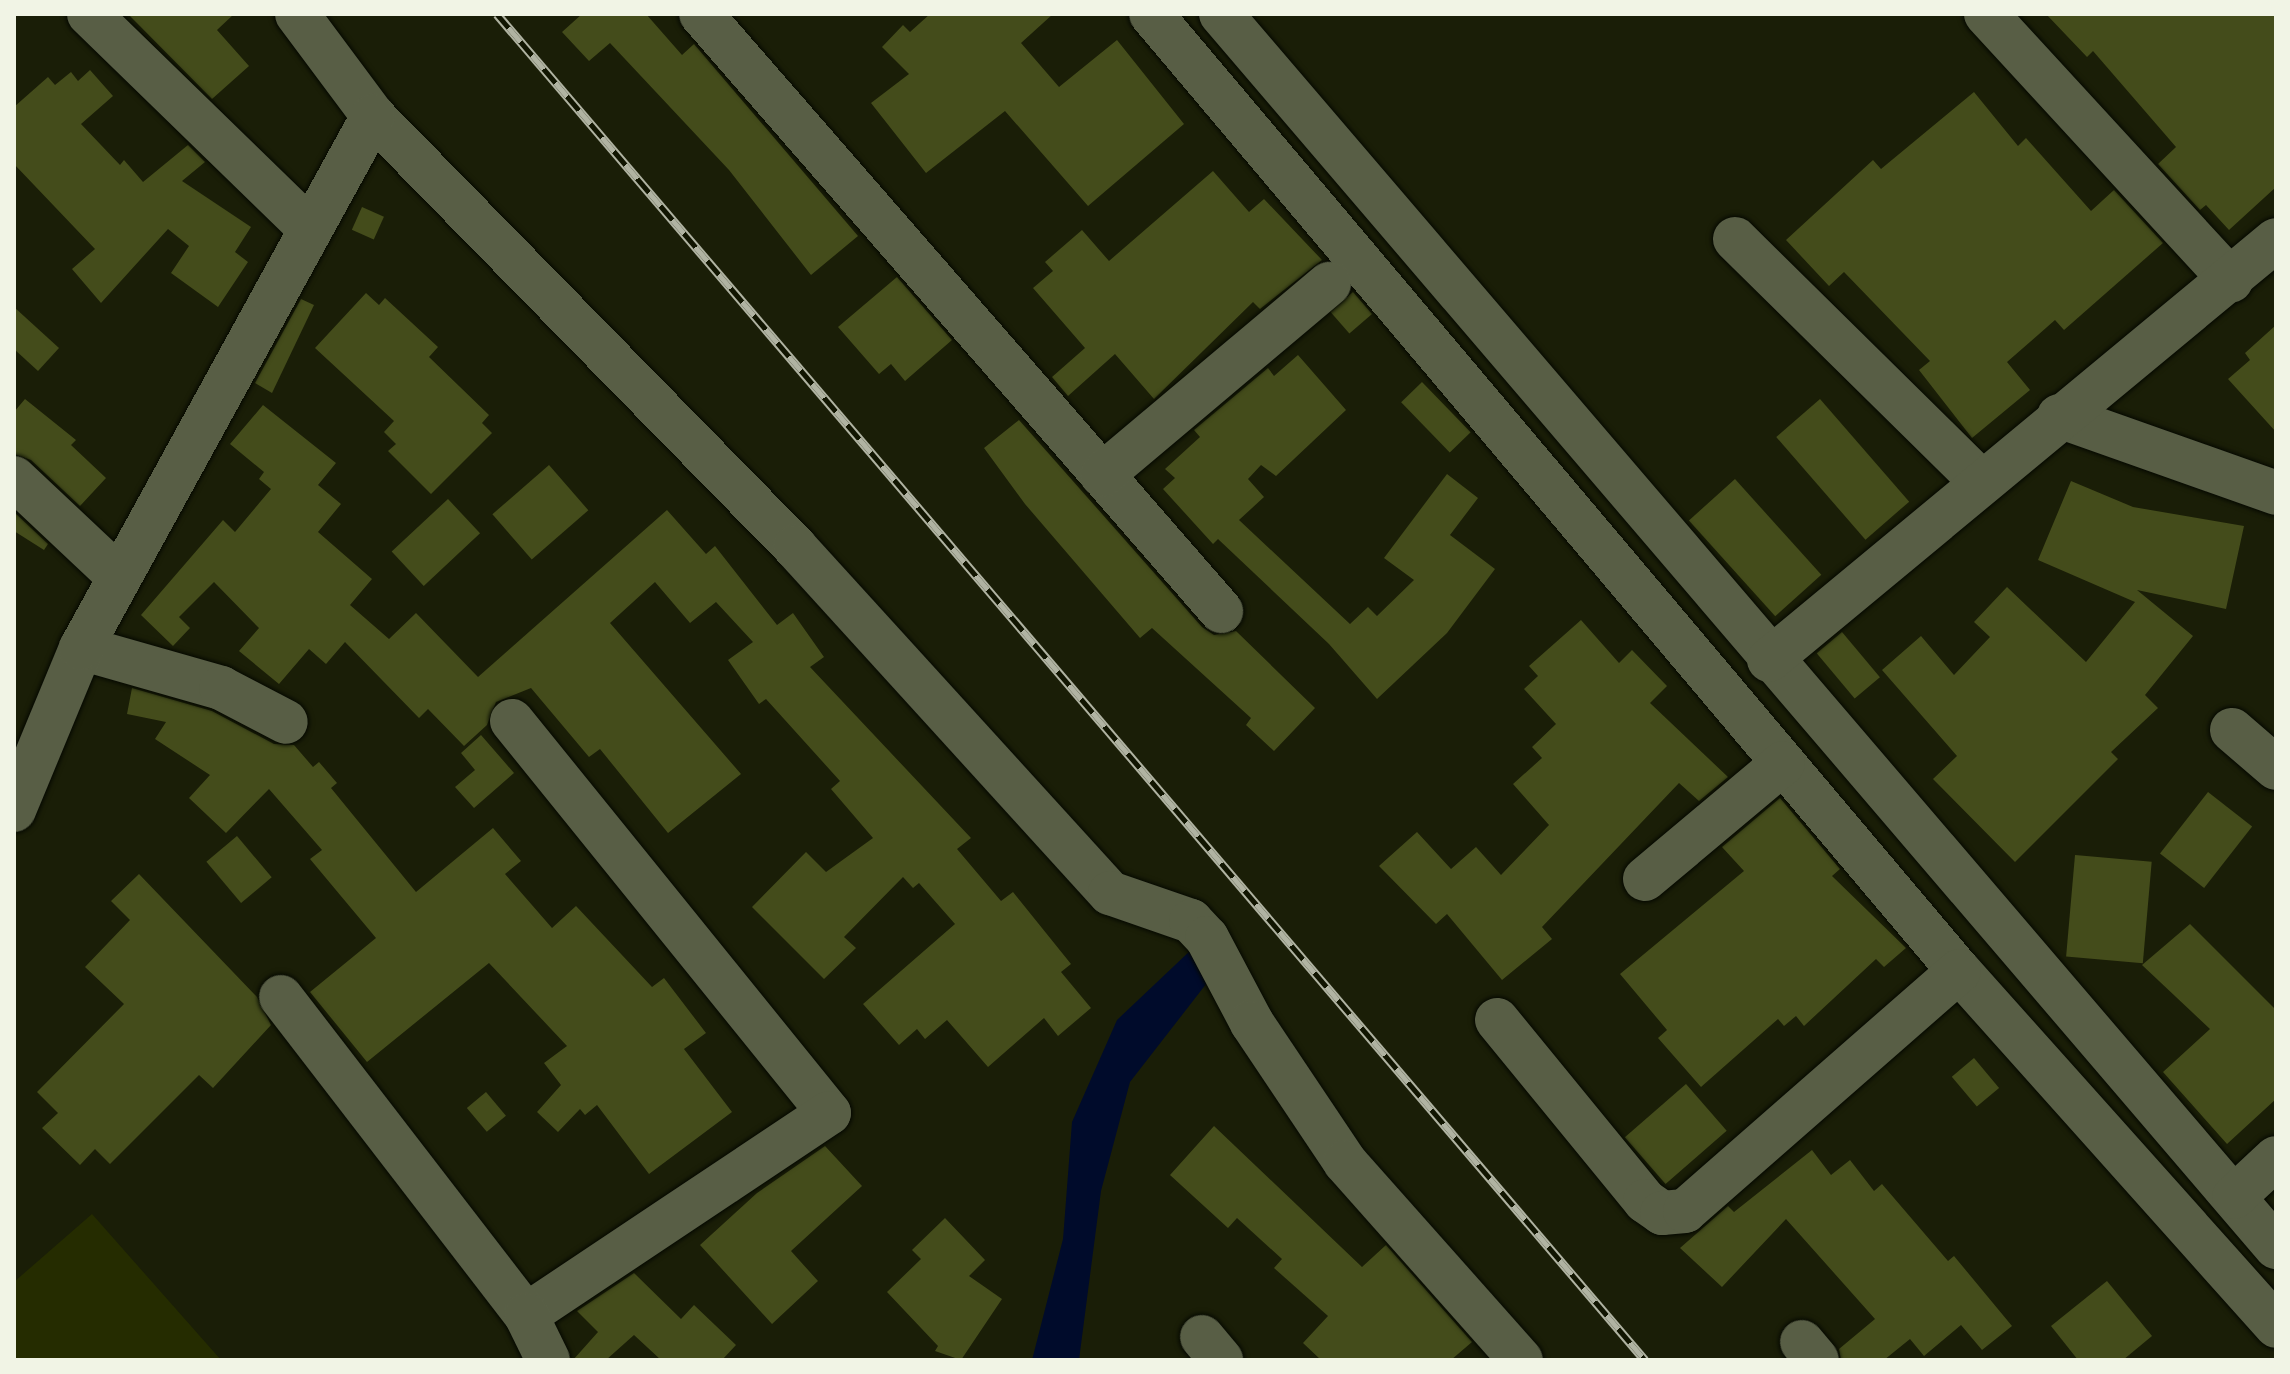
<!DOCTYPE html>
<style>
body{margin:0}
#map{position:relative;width:2290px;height:1374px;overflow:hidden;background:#1a1e07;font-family:Barlow,sans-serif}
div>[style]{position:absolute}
.green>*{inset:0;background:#252c00}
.water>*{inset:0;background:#000b2b}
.building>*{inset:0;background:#444c1b;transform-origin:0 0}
.roads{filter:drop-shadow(0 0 2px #050800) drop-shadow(0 0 2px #050800)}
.minor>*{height:44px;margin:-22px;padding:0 22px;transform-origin:22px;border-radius:22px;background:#585e45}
.rail>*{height:9px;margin-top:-4.5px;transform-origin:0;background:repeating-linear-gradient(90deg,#111501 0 18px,#b0b3a2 0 36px);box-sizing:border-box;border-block:2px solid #b0b3a2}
span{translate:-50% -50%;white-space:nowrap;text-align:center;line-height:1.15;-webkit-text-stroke:6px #111501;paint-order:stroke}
.frame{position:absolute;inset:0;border:16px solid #f1f4e5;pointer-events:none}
</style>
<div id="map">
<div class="green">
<div style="clip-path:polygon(92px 1214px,221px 1360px,14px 1360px,14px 1282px)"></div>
</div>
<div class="water">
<div style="clip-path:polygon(1192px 949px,1217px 970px,1130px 1082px,1101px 1191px,1079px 1360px,1032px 1360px,1063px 1239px,1072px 1122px,1117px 1020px)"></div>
</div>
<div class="building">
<div style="clip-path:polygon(128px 14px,234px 14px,217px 30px,249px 66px,212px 99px)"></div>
<div style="clip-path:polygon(582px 14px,646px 14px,682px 55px,694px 44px,858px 236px,811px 275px,729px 170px,610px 43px,589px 61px,562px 32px)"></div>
<div style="clip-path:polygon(930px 14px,1053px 14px,1021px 43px,1059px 87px,1117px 40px,1184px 124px,1088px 206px,1005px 111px,926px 173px,871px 103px,909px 74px,882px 47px,903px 25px,910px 32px)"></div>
<div style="clip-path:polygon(2046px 14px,2276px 14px,2276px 187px,2229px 230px,2206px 205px,2200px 210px,2158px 164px,2176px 147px,2093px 51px,2087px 57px)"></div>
<div style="clip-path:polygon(90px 70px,113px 96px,81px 124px,120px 165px,124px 160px,143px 182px,188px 145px,205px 162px,182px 181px,251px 227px,235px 252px,248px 262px,218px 307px,171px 273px,189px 246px,168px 229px,101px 303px,72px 269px,95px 249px,14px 164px,14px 107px,48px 77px,55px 85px,71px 72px,78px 81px)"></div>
<div style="clip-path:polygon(1974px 92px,2018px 146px,2026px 138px,2091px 211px,2114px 190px,2163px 243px,2064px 330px,2055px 320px,2007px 362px,2030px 390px,1972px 438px,1919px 370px,1930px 361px,1844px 272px,1829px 286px,1786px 240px,1873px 160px,1881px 169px)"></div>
<div style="clip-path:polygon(1213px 171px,1249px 212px,1264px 199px,1322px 260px,1260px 309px,1253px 302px,1154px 399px,1115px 354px,1068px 396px,1052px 377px,1085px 348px,1033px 288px,1053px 271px,1045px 262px,1082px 230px,1109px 261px)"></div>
<div style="left:362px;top:207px;width:24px;height:25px;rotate:24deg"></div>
<div style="clip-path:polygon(897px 277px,952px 340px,905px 381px,891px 364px,879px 374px,838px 327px)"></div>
<div style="left:1353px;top:292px;width:29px;height:30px;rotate:49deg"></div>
<div style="clip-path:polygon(366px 293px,379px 305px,385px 298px,438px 347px,429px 357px,489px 415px,482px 423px,492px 433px,431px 494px,388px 451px,396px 444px,384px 432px,394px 421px,315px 348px)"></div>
<div style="clip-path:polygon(301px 299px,314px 305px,272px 393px,255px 383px)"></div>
<div style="clip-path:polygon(14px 307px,59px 348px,38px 371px,14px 349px)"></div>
<div style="clip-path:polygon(2276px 325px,2276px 432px,2228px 379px,2250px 360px,2245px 353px)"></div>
<div style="clip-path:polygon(1298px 355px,1346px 410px,1276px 476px,1261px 465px,1248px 479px,1264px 497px,1239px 520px,1350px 624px,1368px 607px,1377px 616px,1414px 580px,1384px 558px,1447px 474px,1478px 498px,1450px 535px,1495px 569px,1447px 633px,1377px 699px,1329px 644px,1218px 539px,1213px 544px,1163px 489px,1175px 478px,1165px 469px,1200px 437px,1194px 430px,1268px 368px,1274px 376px)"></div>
<div style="left:1422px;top:382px;width:70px;height:29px;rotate:46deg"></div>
<div style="clip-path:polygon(25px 399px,76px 440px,71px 445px,106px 478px,80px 506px,31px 460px,14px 454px,14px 412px)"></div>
<div style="left:1820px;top:399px;width:136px;height:58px;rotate:49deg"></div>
<div style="clip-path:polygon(263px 405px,336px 463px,318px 485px,341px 504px,318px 532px,372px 579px,350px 605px,389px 639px,416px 613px,478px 677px,667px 510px,706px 554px,715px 546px,777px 625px,793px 613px,824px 657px,810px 667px,971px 838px,957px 849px,1001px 901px,1013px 892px,1071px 964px,1061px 972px,1091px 1008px,1058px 1036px,1044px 1018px,988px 1067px,947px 1020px,925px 1039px,917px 1029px,899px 1045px,863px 1004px,955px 924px,919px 883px,913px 888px,903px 877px,844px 937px,856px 948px,824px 979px,752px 907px,806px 852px,826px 872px,873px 838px,831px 789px,840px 781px,766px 699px,759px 704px,728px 660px,753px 642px,716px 602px,690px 623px,655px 582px,610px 623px,741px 774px,668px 833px,600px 749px,589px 757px,531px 688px,496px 702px,487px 725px,464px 746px,428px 709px,419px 718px,345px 642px,326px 664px,309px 649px,279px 684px,239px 651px,259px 628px,214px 582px,179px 617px,190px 628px,173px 646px,141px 615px,223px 520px,235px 532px,271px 489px,259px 479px,264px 472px,230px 444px)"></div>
<div style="clip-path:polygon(1019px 420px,1202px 627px,1214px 635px,1236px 631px,1315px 708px,1274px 751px,1246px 725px,1251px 718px,1152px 628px,1140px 638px,1025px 504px,984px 448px)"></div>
<div style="left:549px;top:465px;width:60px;height:75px;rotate:49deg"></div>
<div style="left:1735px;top:479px;width:129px;height:62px;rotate:48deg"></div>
<div style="clip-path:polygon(2071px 481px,2133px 507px,2244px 526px,2226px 609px,2137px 590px,2193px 636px,2145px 695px,2158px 708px,2111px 752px,2118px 759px,2015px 862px,1933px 779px,1957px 756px,1882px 670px,1921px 636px,1954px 675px,1990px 637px,1974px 622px,2007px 587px,2086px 662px,2135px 602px,2038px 560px)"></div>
<div style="left:448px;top:499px;width:47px;height:77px;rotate:47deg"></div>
<div style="clip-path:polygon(14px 512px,48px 544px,44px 550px,14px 531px)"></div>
<div style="clip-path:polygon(1581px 620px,1619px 663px,1632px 650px,1667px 686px,1650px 703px,1728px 777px,1699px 801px,1679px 783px,1542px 927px,1552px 939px,1502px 980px,1447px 914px,1436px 924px,1379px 866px,1417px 832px,1451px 869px,1476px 847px,1501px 875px,1549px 825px,1513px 784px,1542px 758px,1532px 747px,1556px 724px,1524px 689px,1538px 676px,1529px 666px)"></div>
<div style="left:1842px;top:632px;width:59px;height:33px;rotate:50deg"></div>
<div style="clip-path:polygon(132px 688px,212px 711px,274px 744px,294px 745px,313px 767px,319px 762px,337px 783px,331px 788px,416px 892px,493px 828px,521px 861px,505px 874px,552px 928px,576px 906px,652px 987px,664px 978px,706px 1033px,684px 1049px,732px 1112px,649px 1174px,597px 1105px,585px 1115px,580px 1109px,558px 1132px,537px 1112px,561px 1085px,544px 1063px,567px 1046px,489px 963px,367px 1062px,310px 992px,376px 938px,310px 859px,322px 850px,269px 789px,226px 833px,189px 798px,210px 775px,155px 739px,166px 722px,127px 714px)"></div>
<div style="clip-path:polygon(481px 735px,514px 773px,474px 808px,455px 787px,475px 770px,461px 753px)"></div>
<div style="left:2208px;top:792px;width:56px;height:78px;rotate:38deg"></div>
<div style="clip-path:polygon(1780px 798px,1840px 869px,1832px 876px,1906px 948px,1884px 967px,1876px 959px,1804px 1026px,1796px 1016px,1784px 1026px,1778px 1019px,1701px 1087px,1658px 1038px,1667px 1030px,1620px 974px,1744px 871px,1722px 847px)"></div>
<div style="left:237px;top:836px;width:54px;height:40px;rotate:50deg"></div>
<div style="left:2075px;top:855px;width:77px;height:102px;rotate:5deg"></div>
<div style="clip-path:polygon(139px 874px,257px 997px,271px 1025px,213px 1088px,199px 1075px,110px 1164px,95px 1149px,80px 1165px,42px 1128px,58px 1113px,37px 1092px,124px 1004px,85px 967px,130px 920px,111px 901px)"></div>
<div style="clip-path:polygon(2190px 924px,2276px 1010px,2276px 1099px,2227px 1144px,2163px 1072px,2210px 1029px,2142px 965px)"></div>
<div style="left:1974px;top:1058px;width:39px;height:29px;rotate:50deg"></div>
<div style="left:1686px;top:1084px;width:62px;height:81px;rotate:49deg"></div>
<div style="left:486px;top:1092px;width:31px;height:25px;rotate:50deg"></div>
<div style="clip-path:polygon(1214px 1126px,1362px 1267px,1386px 1245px,1472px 1342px,1451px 1360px,1321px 1360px,1303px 1343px,1328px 1316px,1274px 1268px,1282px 1259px,1237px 1218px,1228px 1228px,1170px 1175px)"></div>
<div style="clip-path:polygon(825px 1146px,862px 1186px,791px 1251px,818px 1281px,772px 1324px,700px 1245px,757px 1193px)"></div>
<div style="clip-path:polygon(1812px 1150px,1831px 1175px,1850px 1160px,1874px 1191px,1882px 1184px,1948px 1261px,1954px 1256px,2012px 1326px,1982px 1350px,1961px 1325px,1924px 1356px,1910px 1339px,1884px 1360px,1841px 1360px,1839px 1349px,1875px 1319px,1786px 1219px,1722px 1287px,1680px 1248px,1728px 1206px,1734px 1212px)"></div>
<div style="clip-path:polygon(945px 1218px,985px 1260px,969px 1276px,1002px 1299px,961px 1360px,935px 1351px,938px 1346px,887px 1292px,921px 1259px,912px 1250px)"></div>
<div style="clip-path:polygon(634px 1273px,681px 1319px,694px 1305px,736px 1345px,722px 1360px,661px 1360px,634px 1335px,606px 1360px,573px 1360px,598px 1332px,577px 1311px)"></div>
<div style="clip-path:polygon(2107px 1281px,2152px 1336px,2123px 1360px,2078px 1360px,2051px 1326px)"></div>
</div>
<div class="roads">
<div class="minor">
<div style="left:89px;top:14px;width:308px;rotate:44.2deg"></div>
<div style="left:297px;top:14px;width:127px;rotate:53.3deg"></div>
<div style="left:373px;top:116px;width:603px;rotate:45.6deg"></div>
<div style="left:795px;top:547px;width:468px;rotate:47.7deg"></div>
<div style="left:1110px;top:893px;width:86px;rotate:19.1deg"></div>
<div style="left:1191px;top:921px;width:23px;rotate:47deg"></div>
<div style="left:1207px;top:938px;width:96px;rotate:62.1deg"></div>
<div style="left:1252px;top:1023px;width:167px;rotate:56.2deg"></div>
<div style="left:1345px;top:1162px;width:265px;rotate:48.4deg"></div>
<div style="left:701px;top:14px;width:792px;rotate:48.94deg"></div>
<div style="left:1151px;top:14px;width:1252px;rotate:49.83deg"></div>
<div style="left:1959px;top:971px;width:476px;rotate:48.2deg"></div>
<div style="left:1221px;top:14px;width:1623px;rotate:49.45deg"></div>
<div style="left:1986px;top:14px;width:362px;rotate:47.4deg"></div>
<div style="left:1735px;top:239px;width:347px;rotate:44.6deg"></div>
<div style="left:2059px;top:416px;width:230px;rotate:19.5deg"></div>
<div style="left:1102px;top:475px;width:297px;rotate:-40.1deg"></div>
<div style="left:14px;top:478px;width:144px;rotate:43.3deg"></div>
<div style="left:81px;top:648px;width:146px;rotate:15.9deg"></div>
<div style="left:221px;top:688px;width:73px;rotate:27.6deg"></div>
<div style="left:1769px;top:660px;width:658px;rotate:-39.64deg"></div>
<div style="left:512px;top:721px;width:504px;rotate:51.04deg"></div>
<div style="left:829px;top:1113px;width:364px;rotate:146.3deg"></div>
<div style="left:2232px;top:730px;width:58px;rotate:40.8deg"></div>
<div style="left:14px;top:810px;width:175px;rotate:-67.5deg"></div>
<div style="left:81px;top:648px;width:607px;rotate:-61.24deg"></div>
<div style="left:1645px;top:879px;width:180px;rotate:-40deg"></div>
<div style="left:281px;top:997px;width:401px;rotate:52.4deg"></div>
<div style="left:526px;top:1315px;width:50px;rotate:63.9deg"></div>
<div style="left:1497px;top:1020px;width:234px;rotate:50.7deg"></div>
<div style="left:1645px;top:1201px;width:21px;rotate:35deg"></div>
<div style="left:1662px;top:1213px;width:23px;rotate:-5deg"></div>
<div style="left:1685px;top:1211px;width:364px;rotate:-41.2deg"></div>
<div style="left:2234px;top:1197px;width:57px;rotate:-42.9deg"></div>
<div style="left:1202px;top:1337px;width:30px;rotate:50deg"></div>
<div style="left:1802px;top:1342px;width:23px;rotate:50deg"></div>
</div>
</div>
<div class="rail">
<div style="left:497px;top:14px;width:1769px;rotate:49.54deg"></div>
</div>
<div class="frame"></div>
</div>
